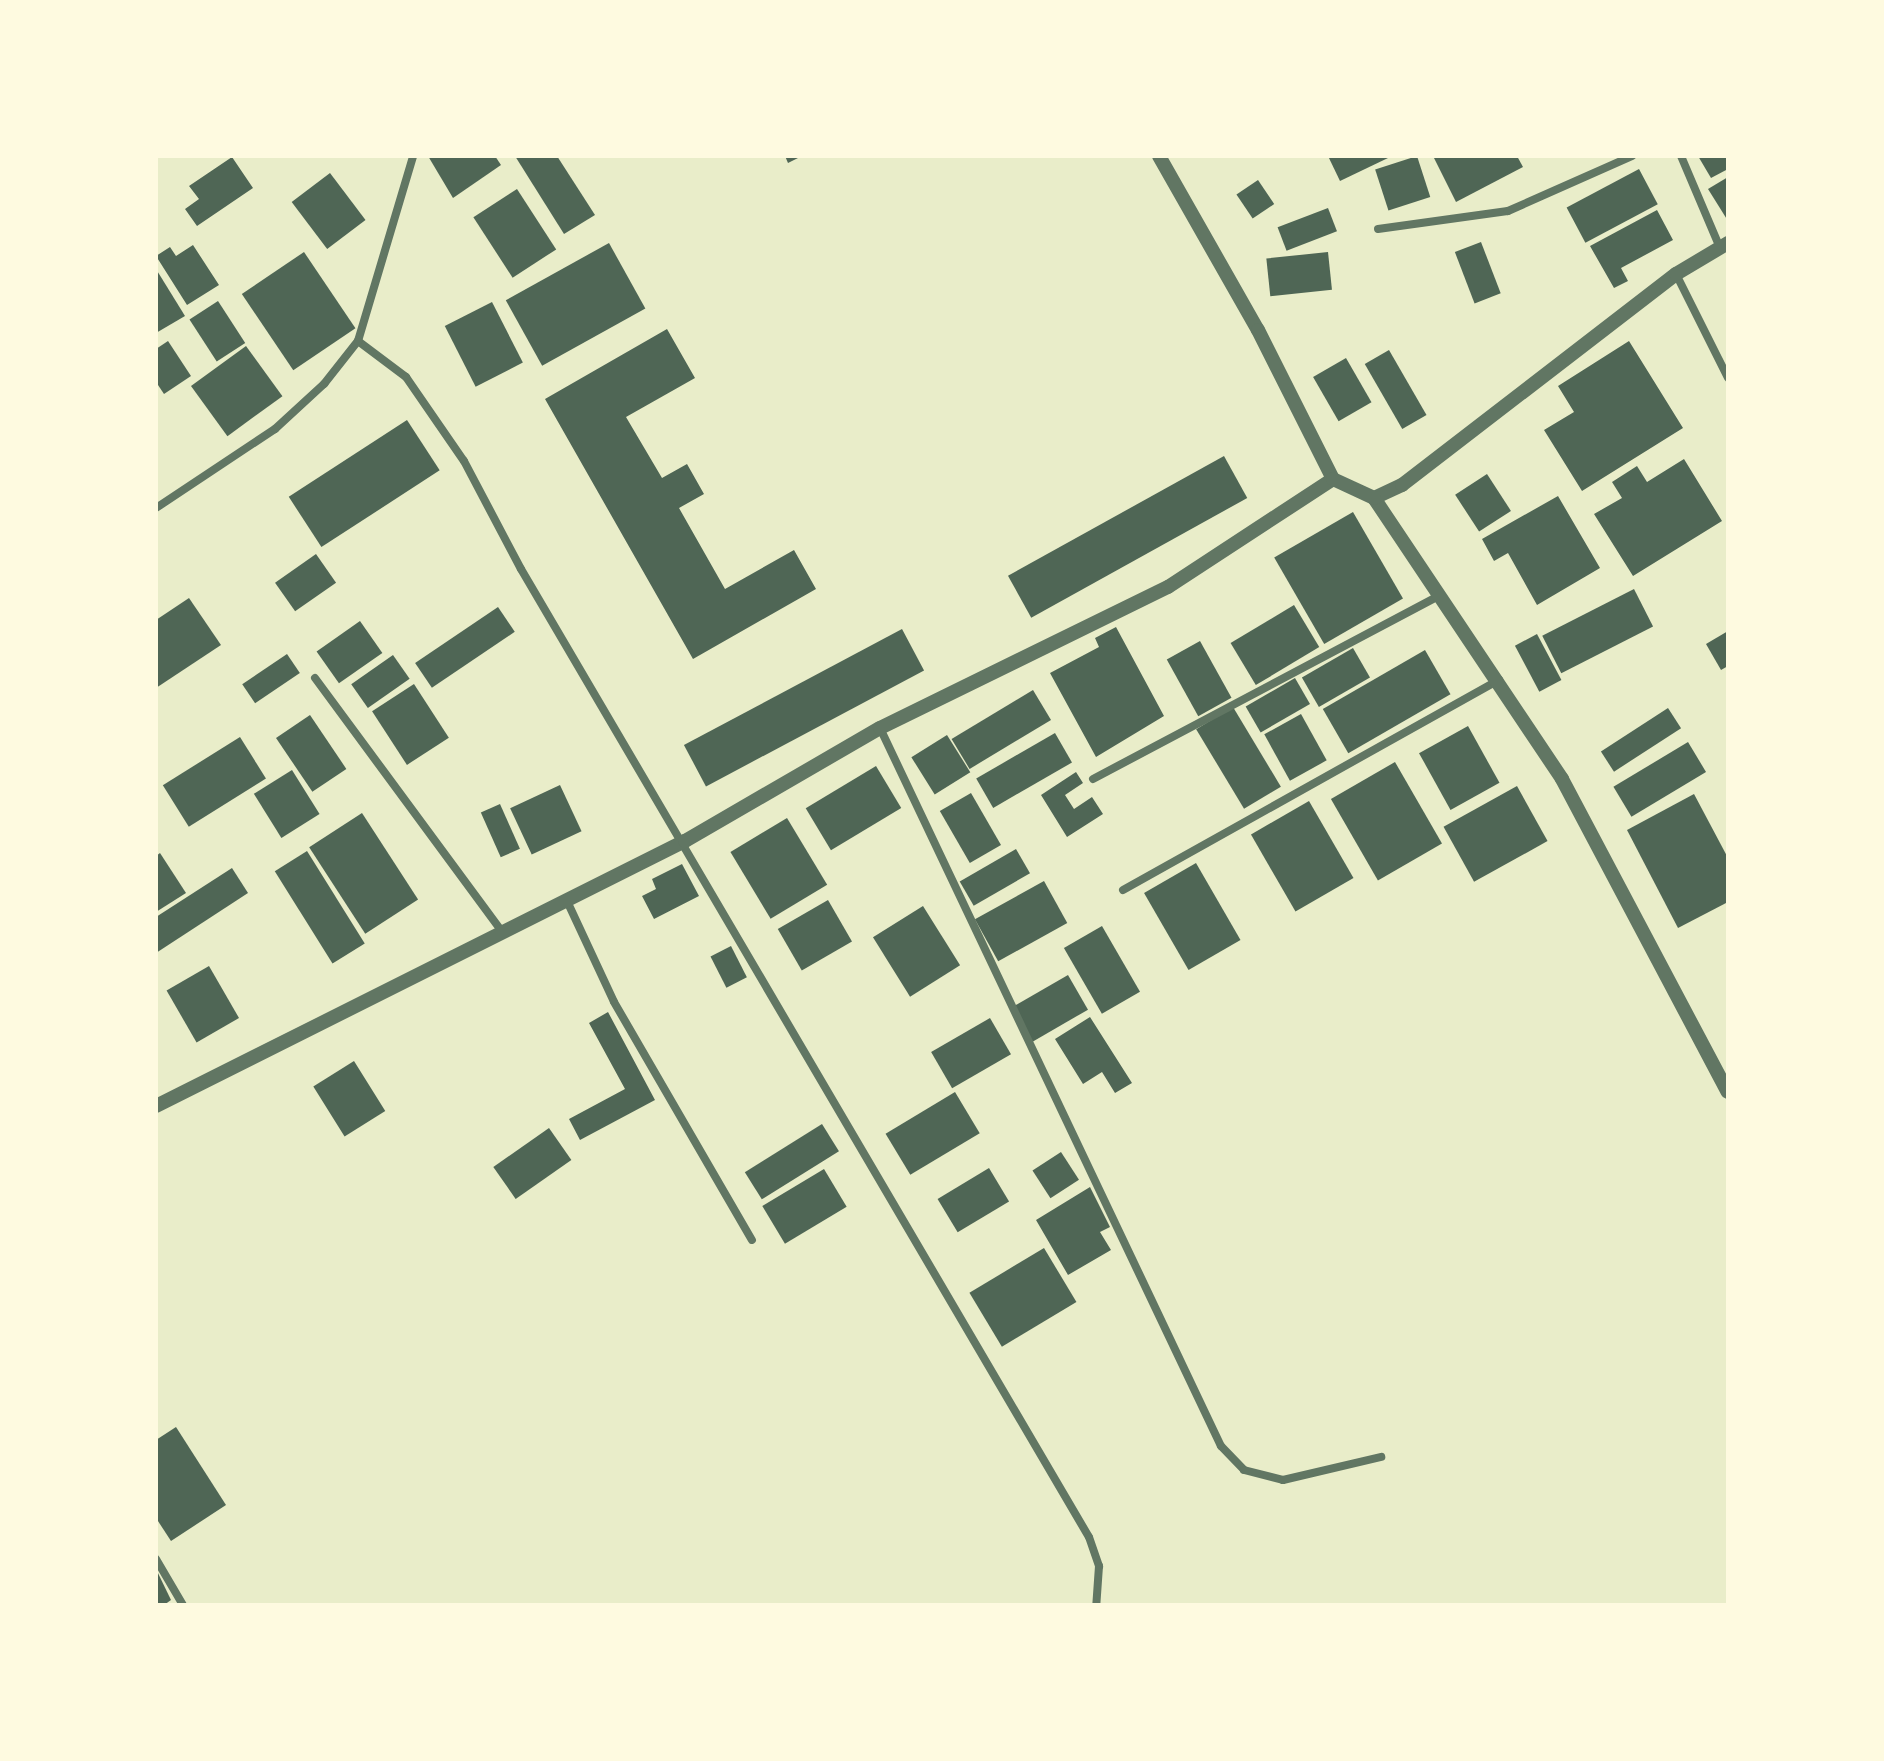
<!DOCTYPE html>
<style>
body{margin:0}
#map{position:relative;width:1884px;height:1761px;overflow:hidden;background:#e9edc9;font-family:Figtree,sans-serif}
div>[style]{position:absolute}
.building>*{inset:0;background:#4f6655;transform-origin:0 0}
.minor>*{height:8px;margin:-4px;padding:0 4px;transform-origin:4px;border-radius:4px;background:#617663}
.tertiary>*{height:14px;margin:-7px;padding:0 7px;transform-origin:7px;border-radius:7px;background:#617663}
span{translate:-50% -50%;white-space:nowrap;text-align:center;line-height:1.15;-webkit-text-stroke:6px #fefae0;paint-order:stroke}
.frame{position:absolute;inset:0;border:158px solid #fefae0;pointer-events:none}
</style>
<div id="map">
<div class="building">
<div style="clip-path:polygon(428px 156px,495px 156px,501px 165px,453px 198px)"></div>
<div style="clip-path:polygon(515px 156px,557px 156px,595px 215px,564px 234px)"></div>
<div style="clip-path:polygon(785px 156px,802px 156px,788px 163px)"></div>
<div style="clip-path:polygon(1328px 156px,1387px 156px,1388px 158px,1340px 181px)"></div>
<div style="left:1417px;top:156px;width:43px;height:44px;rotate:72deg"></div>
<div style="clip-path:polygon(1433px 156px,1517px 156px,1523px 167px,1456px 202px)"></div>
<div style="clip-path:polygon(1698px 156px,1728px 156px,1728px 169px,1711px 178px)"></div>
<div style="clip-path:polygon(232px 157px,253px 188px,197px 226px,185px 209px,199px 199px,189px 186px)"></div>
<div style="left:1639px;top:169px;width:40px;height:82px;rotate:62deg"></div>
<div style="left:330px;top:173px;width:59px;height:48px;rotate:53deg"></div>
<div style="clip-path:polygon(1728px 177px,1728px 221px,1708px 189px)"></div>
<div style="left:1258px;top:180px;width:29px;height:26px;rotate:56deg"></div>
<div style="left:517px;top:189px;width:72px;height:52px;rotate:57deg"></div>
<div style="left:1328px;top:208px;width:25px;height:54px;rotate:69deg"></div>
<div style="clip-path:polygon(1657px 210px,1673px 240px,1621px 268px,1628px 281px,1614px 288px,1590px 246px)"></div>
<div style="left:1481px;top:242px;width:55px;height:28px;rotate:69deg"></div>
<div style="left:609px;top:243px;width:75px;height:118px;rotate:61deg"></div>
<div style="clip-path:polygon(193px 245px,219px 285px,187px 305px,156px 256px,170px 247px,176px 256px)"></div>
<div style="left:304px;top:252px;width:92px;height:75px;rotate:56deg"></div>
<div style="left:1328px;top:252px;width:38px;height:62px;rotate:84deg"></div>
<div style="clip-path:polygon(156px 269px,185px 316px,156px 333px)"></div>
<div style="left:218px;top:301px;width:50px;height:34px;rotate:57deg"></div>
<div style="left:492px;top:302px;width:68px;height:53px;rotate:63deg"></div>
<div style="clip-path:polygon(667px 329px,695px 378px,626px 417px,662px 478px,687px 464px,704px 494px,679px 508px,725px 589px,794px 550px,816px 589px,693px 659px,545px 399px)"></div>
<div style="clip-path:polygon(168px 341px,191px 376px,164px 394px,156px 382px,156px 349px)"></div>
<div style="clip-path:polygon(1629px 341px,1683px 428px,1582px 491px,1544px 430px,1574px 412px,1558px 386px)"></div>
<div style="left:246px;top:346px;width:62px;height:68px;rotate:54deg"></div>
<div style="left:1389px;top:350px;width:75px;height:28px;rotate:60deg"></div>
<div style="left:1346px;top:358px;width:51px;height:38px;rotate:60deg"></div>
<div style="left:407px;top:420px;width:60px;height:141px;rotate:57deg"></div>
<div style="left:1224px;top:456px;width:48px;height:247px;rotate:61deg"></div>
<div style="clip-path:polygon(1684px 459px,1722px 521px,1633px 576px,1594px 514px,1622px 498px,1612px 482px,1637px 466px,1647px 482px)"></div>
<div style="left:1487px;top:474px;width:44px;height:38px;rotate:57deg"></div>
<div style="clip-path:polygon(1558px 496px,1600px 568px,1537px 605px,1508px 553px,1494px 561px,1482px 539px)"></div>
<div style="left:1353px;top:512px;width:100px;height:91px;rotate:60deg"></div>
<div style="left:316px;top:554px;width:35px;height:50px;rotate:55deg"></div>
<div style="left:1634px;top:589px;width:42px;height:103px;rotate:63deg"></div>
<div style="clip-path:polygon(189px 598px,221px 645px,156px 688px,156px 620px)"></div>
<div style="left:1294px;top:605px;width:49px;height:74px;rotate:59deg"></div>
<div style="left:498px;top:607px;width:30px;height:100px;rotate:56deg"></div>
<div style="left:360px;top:621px;width:39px;height:53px;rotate:55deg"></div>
<div style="clip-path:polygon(1116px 627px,1164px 716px,1096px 757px,1050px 673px,1099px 647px,1095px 638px)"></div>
<div style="left:902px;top:629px;width:47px;height:247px;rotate:62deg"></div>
<div style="clip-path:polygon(1728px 631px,1728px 666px,1721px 670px,1706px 644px)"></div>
<div style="left:1537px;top:634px;width:52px;height:25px;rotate:62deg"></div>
<div style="left:1200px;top:641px;width:65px;height:38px;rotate:61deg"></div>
<div style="left:1353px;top:648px;width:34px;height:59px;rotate:60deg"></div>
<div style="left:1425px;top:650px;width:51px;height:118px;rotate:60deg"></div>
<div style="left:287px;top:654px;width:23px;height:54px;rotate:56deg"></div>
<div style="left:393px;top:655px;width:29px;height:51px;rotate:55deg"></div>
<div style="left:1295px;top:678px;width:30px;height:57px;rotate:60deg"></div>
<div style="left:414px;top:684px;width:64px;height:50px;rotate:57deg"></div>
<div style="left:1033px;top:690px;width:35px;height:95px;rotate:59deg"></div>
<div style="left:1233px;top:707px;width:93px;height:43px;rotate:59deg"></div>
<div style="left:1668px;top:708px;width:24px;height:80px;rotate:57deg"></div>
<div style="left:1301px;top:714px;width:53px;height:42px;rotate:61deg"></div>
<div style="left:310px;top:715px;width:65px;height:41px;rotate:56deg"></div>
<div style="left:1468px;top:726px;width:65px;height:56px;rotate:61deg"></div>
<div style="left:1055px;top:733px;width:34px;height:91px;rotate:60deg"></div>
<div style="left:947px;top:735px;width:44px;height:42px;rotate:58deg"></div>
<div style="left:240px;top:737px;width:49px;height:91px;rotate:58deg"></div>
<div style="left:1688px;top:742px;width:35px;height:87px;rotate:59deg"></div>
<div style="left:1395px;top:762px;width:94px;height:74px;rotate:60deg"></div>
<div style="left:876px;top:766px;width:49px;height:82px;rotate:59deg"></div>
<div style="left:292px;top:770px;width:52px;height:45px;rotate:58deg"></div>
<div style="clip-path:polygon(1076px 772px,1083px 783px,1065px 795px,1074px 809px,1092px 797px,1103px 814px,1067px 837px,1041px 795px)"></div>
<div style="left:560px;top:785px;width:51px;height:55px;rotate:65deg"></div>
<div style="left:1517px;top:786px;width:63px;height:84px;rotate:61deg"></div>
<div style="left:971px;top:793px;width:60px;height:36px;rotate:60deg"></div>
<div style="clip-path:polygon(1694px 794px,1728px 858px,1728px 902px,1678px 928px,1627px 830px)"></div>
<div style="left:1309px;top:801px;width:89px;height:67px;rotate:60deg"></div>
<div style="left:500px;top:804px;width:49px;height:21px;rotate:66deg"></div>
<div style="left:362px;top:813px;width:103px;height:63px;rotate:57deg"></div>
<div style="left:787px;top:818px;width:78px;height:66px;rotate:59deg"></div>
<div style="left:1016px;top:849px;width:28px;height:65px;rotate:60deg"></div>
<div style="left:307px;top:851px;width:109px;height:38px;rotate:58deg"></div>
<div style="clip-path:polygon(160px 853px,186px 893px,156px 912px,156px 856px)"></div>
<div style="left:1196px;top:863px;width:89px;height:60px;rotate:60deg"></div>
<div style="clip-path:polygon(682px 864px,699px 896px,654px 919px,642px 896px,656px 889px,652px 879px)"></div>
<div style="clip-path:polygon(232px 868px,248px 893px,156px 953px,156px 917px)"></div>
<div style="left:1044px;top:881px;width:48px;height:79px;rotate:61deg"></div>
<div style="left:828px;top:900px;width:48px;height:58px;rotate:60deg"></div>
<div style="left:923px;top:906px;width:70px;height:59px;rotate:58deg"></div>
<div style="left:1102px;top:926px;width:76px;height:44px;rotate:60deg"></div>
<div style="left:731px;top:946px;width:35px;height:23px;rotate:63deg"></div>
<div style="left:209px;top:966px;width:60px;height:49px;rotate:60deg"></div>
<div style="left:1068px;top:975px;width:40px;height:66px;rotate:60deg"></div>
<div style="clip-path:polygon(608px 1012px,655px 1100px,580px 1140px,569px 1119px,625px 1089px,589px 1023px)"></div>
<div style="clip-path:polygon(1090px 1017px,1132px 1083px,1115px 1093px,1102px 1072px,1083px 1084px,1055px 1039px)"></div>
<div style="left:990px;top:1018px;width:42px;height:68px;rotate:60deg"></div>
<div style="left:354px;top:1061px;width:59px;height:48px;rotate:58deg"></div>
<div style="left:955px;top:1092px;width:48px;height:81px;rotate:59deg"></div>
<div style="left:822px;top:1124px;width:32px;height:91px;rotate:58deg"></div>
<div style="left:549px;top:1128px;width:39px;height:68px;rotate:55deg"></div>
<div style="left:1061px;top:1152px;width:33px;height:34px;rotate:57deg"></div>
<div style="left:989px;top:1168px;width:39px;height:60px;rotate:59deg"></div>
<div style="left:824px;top:1169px;width:44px;height:72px;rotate:59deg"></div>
<div style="clip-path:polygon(1090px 1187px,1110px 1227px,1100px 1232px,1111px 1250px,1068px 1275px,1036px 1220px)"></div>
<div style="left:1044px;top:1248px;width:63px;height:87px;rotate:59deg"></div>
<div style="clip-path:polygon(176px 1427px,226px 1505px,171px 1541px,156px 1518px,156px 1440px)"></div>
<div style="clip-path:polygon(156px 1569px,171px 1600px,164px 1605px,156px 1605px)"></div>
</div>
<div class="minor">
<div style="left:1681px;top:156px;width:100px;rotate:67deg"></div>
<div style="left:1378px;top:229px;width:131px;rotate:-7.9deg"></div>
<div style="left:1508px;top:211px;width:136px;rotate:-23.9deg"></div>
<div style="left:1676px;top:274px;width:116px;rotate:63.4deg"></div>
<div style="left:358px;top:341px;width:60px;rotate:36.9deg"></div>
<div style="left:406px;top:377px;width:102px;rotate:55.4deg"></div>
<div style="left:464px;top:461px;width:122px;rotate:62.2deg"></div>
<div style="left:521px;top:569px;width:1122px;rotate:59.6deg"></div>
<div style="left:1089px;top:1537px;width:31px;rotate:71deg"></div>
<div style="left:1099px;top:1566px;width:39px;rotate:94deg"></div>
<div style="left:156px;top:508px;width:143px;rotate:-33.6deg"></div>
<div style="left:275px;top:429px;width:67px;rotate:-42.6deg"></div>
<div style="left:324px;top:384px;width:55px;rotate:-51.7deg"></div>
<div style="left:358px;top:341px;width:193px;rotate:-73.4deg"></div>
<div style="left:315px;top:678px;width:312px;rotate:53.6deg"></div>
<div style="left:880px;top:728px;width:795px;rotate:64.6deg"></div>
<div style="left:1221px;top:1446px;width:33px;rotate:46deg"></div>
<div style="left:1244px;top:1470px;width:40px;rotate:14.4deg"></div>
<div style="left:1283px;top:1480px;width:101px;rotate:-13.2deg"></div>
<div style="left:1093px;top:779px;width:394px;rotate:-27.9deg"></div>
<div style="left:1123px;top:890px;width:431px;rotate:-29.2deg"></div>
<div style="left:567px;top:901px;width:111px;rotate:65deg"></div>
<div style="left:614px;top:1002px;width:275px;rotate:59.9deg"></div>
<div style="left:156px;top:1559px;width:53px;rotate:59.6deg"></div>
</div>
<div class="tertiary">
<div style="left:1159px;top:156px;width:200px;rotate:60.4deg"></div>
<div style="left:1258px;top:330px;width:167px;rotate:63.3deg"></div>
<div style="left:1374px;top:498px;width:338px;rotate:56.2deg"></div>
<div style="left:1562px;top:779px;width:354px;rotate:62.1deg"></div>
<div style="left:1374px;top:498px;width:31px;rotate:-25deg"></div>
<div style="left:1402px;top:485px;width:346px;rotate:-37.6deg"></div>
<div style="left:1676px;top:274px;width:61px;rotate:-30.8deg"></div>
<div style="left:156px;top:1106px;width:592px;rotate:-26.61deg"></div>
<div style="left:685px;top:841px;width:225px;rotate:-30.1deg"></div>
<div style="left:880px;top:728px;width:321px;rotate:-26.1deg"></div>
<div style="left:1168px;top:587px;width:197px;rotate:-33.2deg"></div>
<div style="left:1333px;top:479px;width:45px;rotate:24.9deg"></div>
</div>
<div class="frame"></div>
</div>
